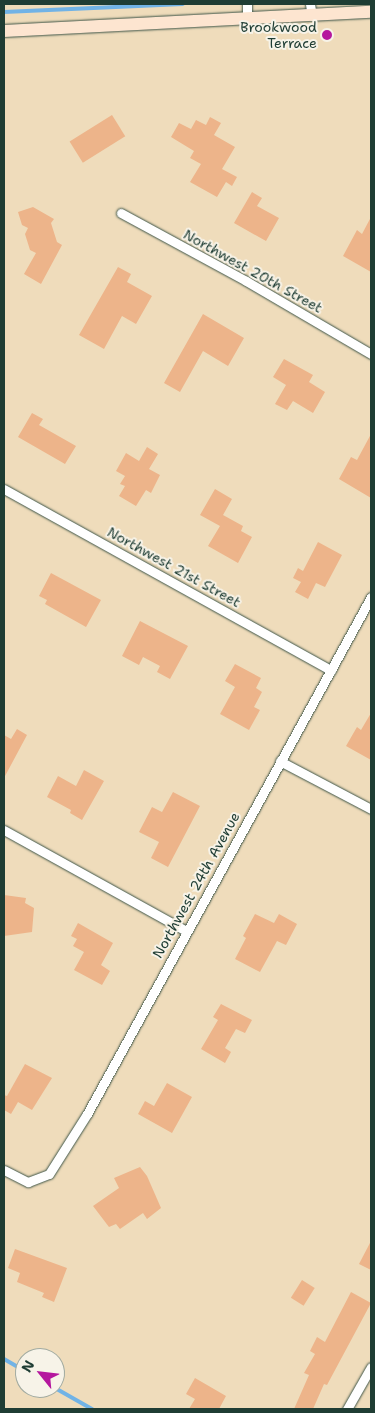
<!DOCTYPE html>
<style>
body{margin:0}
#map{position:relative;width:375px;height:1413px;overflow:hidden;background:#efdcbb;font-family:"Shantell Sans",sans-serif}
div>[style]{position:absolute}
.stream>*{height:4px;margin:-2px;padding:0 2px;transform-origin:2px;border-radius:2px;background:#71b3e6}
.building>*{inset:0;background:#edb48a;transform-origin:0 0}
.roads{filter:drop-shadow(0 0 1px #3e5548) drop-shadow(0 0 1px #3e5548)}
.street>*{height:9px;margin:-4.5px;padding:0 4.5px;transform-origin:4.5px;border-radius:4.5px;background:#fff}
.secondary>*{height:12px;margin:-6px;padding:0 6px;transform-origin:6px;border-radius:6px;background:#fde5d0}
.dots>*{width:14px;height:14px;translate:-50% -50%;box-sizing:border-box;border:2px solid #f7f3e8;border-radius:50%}
span{translate:-50% -50%;white-space:nowrap;text-align:center;line-height:1.15;-webkit-text-stroke:4px #f7f3e8;paint-order:stroke}
.poi-label{font-size:14px;color:#1f3d34}
.right{translate:-100% -50%;text-align:right}
.street-label{font-size:14px;color:#1f3d34}
.frame{position:absolute;inset:0;border:5px solid #1f3d34;pointer-events:none}
.north{position:absolute;left:15px;top:1348px;width:50px;height:50px;box-sizing:border-box;background:#f7f3e8;border:1px solid #a1aaa0;border-radius:50%;rotate:299deg;font-size:14px;font-weight:700;line-height:20px;text-align:center;color:#1f3d34}
.north::after{content:'';display:block;margin:auto;width:18px;height:22px;background:#b5179e;clip-path:polygon(50% 0,100% 100%,50% 72%,0 100%)}
</style>
<div id="map">
<div class="stream">
<div style="left:4px;top:12px;width:179px;rotate:-2.6deg"></div>
<div style="left:4px;top:1359px;width:24px;rotate:30deg"></div>
<div style="left:55px;top:1388px;width:43px;rotate:29.6deg"></div>
</div>
<div class="building">
<div style="left:112px;top:115px;width:25px;height:50px;rotate:58deg"></div>
<div style="clip-path:polygon(210px 117px,221px 123px,214px 135px,235px 147px,222px 169px,237px 177px,232px 186px,226px 182px,217px 197px,190px 182px,201px 164px,190px 158px,194px 151px,171px 137px,179px 123px,191px 129px,196px 120px,206px 125px)"></div>
<div style="clip-path:polygon(252px 192px,262px 198px,257px 206px,279px 218px,266px 241px,234px 223px)"></div>
<div style="clip-path:polygon(33px 207px,54px 219px,51px 223px,57px 242px,62px 245px,41px 284px,24px 274px,36px 253px,30px 250px,25px 234px,28px 228px,22px 225px,18px 212px)"></div>
<div style="clip-path:polygon(371px 217px,371px 272px,343px 256px,357px 230px,362px 234px)"></div>
<div style="clip-path:polygon(118px 267px,131px 274px,127px 282px,152px 296px,136px 324px,122px 316px,104px 349px,79px 335px)"></div>
<div style="clip-path:polygon(203px 314px,244px 338px,228px 366px,203px 351px,180px 392px,164px 383px)"></div>
<div style="clip-path:polygon(284px 359px,313px 375px,309px 382px,325px 392px,313px 413px,293px 401px,287px 410px,275px 404px,286px 385px,273px 377px)"></div>
<div style="clip-path:polygon(32px 413px,43px 419px,39px 425px,76px 446px,65px 464px,18px 437px)"></div>
<div style="clip-path:polygon(371px 434px,371px 498px,339px 479px,351px 457px,357px 460px)"></div>
<div style="clip-path:polygon(147px 447px,158px 454px,149px 469px,160px 475px,151px 493px,146px 490px,136px 506px,119px 496px,125px 486px,120px 484px,125px 476px,116px 471px,126px 453px,139px 461px)"></div>
<div style="clip-path:polygon(215px 489px,232px 499px,223px 515px,243px 526px,241px 531px,252px 537px,238px 563px,208px 546px,220px 526px,200px 515px)"></div>
<div style="clip-path:polygon(318px 542px,342px 555px,325px 587px,316px 583px,308px 599px,295px 592px,301px 582px,293px 578px,298px 568px,303px 571px)"></div>
<div style="clip-path:polygon(51px 573px,101px 600px,86px 627px,45px 604px,47px 600px,39px 596px)"></div>
<div style="clip-path:polygon(140px 621px,188px 646px,170px 679px,157px 672px,160px 666px,143px 657px,139px 665px,122px 656px)"></div>
<div style="clip-path:polygon(235px 664px,261px 678px,256px 688px,262px 692px,254px 707px,260px 710px,249px 730px,220px 714px,235px 687px,225px 681px)"></div>
<div style="clip-path:polygon(371px 713px,371px 760px,346px 746px,357px 727px,361px 730px)"></div>
<div style="clip-path:polygon(17px 729px,27px 735px,4px 778px,4px 735px,11px 739px)"></div>
<div style="clip-path:polygon(84px 770px,104px 781px,82px 820px,70px 813px,71px 810px,47px 797px,58px 776px,76px 786px)"></div>
<div style="clip-path:polygon(173px 792px,200px 806px,168px 867px,151px 858px,159px 842px,139px 832px,152px 807px,162px 812px)"></div>
<div style="clip-path:polygon(4px 895px,26px 898px,25px 903px,34px 908px,32px 932px,4px 936px)"></div>
<div style="clip-path:polygon(255px 914px,274px 923px,279px 914px,297px 924px,286px 945px,277px 941px,260px 972px,235px 959px,246px 938px,243px 936px)"></div>
<div style="clip-path:polygon(78px 923px,113px 943px,101px 965px,110px 971px,102px 985px,74px 970px,84px 952px,73px 946px,77px 939px,71px 936px)"></div>
<div style="clip-path:polygon(221px 1004px,252px 1020px,245px 1033px,236px 1029px,225px 1048px,231px 1052px,225px 1063px,201px 1049px,218px 1020px,213px 1017px)"></div>
<div style="clip-path:polygon(25px 1064px,52px 1078px,32px 1110px,18px 1102px,11px 1114px,4px 1110px,4px 1095px,7px 1096px)"></div>
<div style="clip-path:polygon(167px 1083px,192px 1097px,172px 1133px,138px 1114px,145px 1101px,154px 1106px)"></div>
<div style="clip-path:polygon(140px 1167px,147px 1176px,161px 1208px,147px 1219px,143px 1213px,120px 1229px,116px 1224px,109px 1227px,93px 1206px,119px 1188px,114px 1178px)"></div>
<div style="clip-path:polygon(371px 1241px,371px 1270px,359px 1264px)"></div>
<div style="clip-path:polygon(15px 1249px,67px 1268px,54px 1302px,42px 1297px,44px 1293px,17px 1282px,20px 1273px,8px 1268px)"></div>
<div style="left:302px;top:1280px;width:15px;height:21px;rotate:32deg"></div>
<div style="clip-path:polygon(351px 1292px,371px 1303px,327px 1385px,324px 1384px,313px 1409px,294px 1409px,309px 1375px,304px 1373px,315px 1354px,310px 1351px,317px 1337px,325px 1342px)"></div>
<div style="clip-path:polygon(195px 1378px,226px 1396px,219px 1409px,189px 1409px,195px 1399px,186px 1394px)"></div>
</div>
<div class="roads">
<div class="street">
<div style="left:247px;top:4px;width:15px;rotate:90deg"></div>
<div style="left:310px;top:4px;width:12px;rotate:81deg"></div>
<div style="left:121px;top:213px;width:142px;rotate:28.5deg"></div>
<div style="left:246px;top:281px;width:145px;rotate:30.3deg"></div>
<div style="left:4px;top:489px;width:374px;rotate:29deg"></div>
<div style="left:280px;top:761px;width:103px;rotate:27.8deg"></div>
<div style="left:4px;top:830px;width:208px;rotate:29deg"></div>
<div style="left:4px;top:1170px;width:27px;rotate:27deg"></div>
<div style="left:28px;top:1182px;width:22px;rotate:-21deg"></div>
<div style="left:49px;top:1174px;width:71px;rotate:-57.7deg"></div>
<div style="left:87px;top:1114px;width:590px;rotate:-61.22deg"></div>
<div style="left:347px;top:1409px;width:48px;rotate:-60.3deg"></div>
</div>
<div class="secondary">
<div style="left:4px;top:31px;width:367px;rotate:-3deg"></div>
</div>
</div>
<div class="dots">
<div style="left:327px;top:35px;background:#b5179e"></div>
</div>
<div class="poi-label">
<span class="right" style="left:317px;top:35px">Brookwood<br>Terrace</span>
</div>
<div class="street-label">
<span style="left:253px;top:271px;rotate:29deg">Northwest 20th Street</span>
<span style="left:174px;top:567px;rotate:29deg">Northwest 21st Street</span>
<span style="left:196px;top:885px;rotate:-61deg">Northwest 24th Avenue</span>
</div>
<div class="frame"></div>
<div class="north">N</div>
</div>
